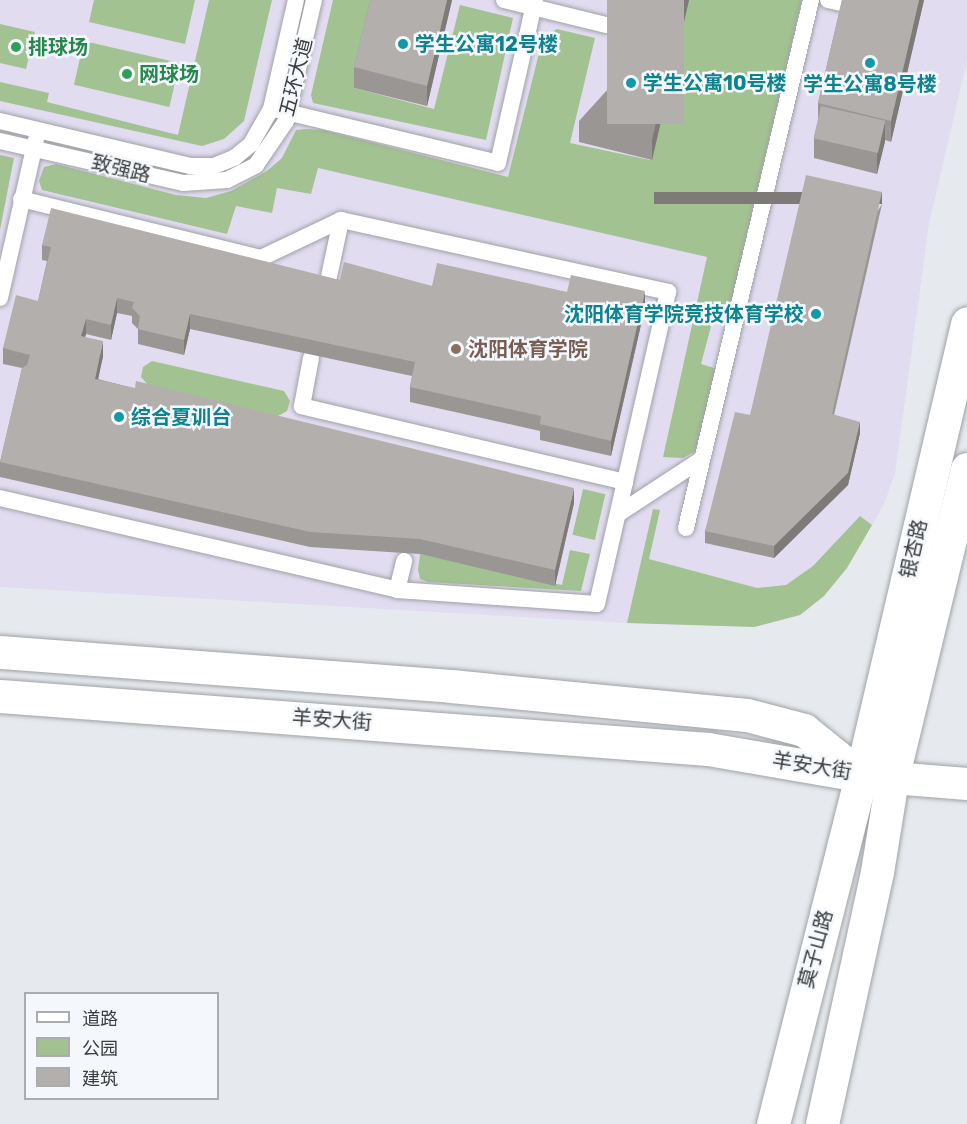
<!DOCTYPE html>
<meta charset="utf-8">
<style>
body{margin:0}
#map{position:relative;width:967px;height:1124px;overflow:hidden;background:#e6eaee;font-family:Rubik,"Noto Sans SC",sans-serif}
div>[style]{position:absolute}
.education>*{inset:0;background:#e2dcf1}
.green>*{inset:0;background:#a3c291;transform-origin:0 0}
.roads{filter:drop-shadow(0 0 2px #9fa2a6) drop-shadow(0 0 2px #9fa2a6)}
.service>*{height:16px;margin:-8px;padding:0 8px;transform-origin:8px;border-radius:8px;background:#fff}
.minor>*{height:32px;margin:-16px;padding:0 16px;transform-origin:16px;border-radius:16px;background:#fff}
.tertiary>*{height:33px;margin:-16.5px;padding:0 16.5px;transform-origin:16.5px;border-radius:16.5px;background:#fff}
.wall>*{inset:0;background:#9a9694}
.shaded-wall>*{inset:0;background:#7d7a78;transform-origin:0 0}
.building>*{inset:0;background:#b3afac;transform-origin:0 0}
.dots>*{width:16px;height:16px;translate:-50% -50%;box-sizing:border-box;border:3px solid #f4f7fb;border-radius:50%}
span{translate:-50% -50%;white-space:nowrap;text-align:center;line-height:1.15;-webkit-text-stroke:5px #f4f7fb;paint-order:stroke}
.culture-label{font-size:20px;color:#0d838f;font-weight:700}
.left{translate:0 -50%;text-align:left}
.right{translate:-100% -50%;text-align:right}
.leisure-label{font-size:20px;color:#27864d;font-weight:700}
.street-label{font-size:20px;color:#3a3c3d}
.education-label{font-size:20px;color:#785e54;font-weight:700}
.legend{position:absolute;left:24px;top:992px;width:195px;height:108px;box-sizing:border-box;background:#f4f7fb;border:2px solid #aaacaf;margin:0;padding:8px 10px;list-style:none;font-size:18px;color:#3a3c3d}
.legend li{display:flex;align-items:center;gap:12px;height:30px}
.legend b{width:30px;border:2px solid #aaacaf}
</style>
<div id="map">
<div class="education">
<div style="clip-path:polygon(0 0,967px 0,967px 61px,929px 224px,895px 474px,884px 504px,847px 568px,824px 596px,800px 615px,754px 627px,627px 623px,0 587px)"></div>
</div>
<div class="green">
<div style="clip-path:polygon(94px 0,195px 0,185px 44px,89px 22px)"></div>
<div style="clip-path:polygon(209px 0,272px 0,244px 121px,224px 139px,202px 146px,0 101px,0 82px,49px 93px,47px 102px,178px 135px)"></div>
<div style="clip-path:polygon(333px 0,375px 0,354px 88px,434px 109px,460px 5px,513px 18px,486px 140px,313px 103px,311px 95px)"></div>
<div style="clip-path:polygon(687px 0,802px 0,731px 304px,714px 315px,701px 364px,717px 369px,699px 449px,683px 458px,663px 457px,707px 257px,318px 168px,311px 194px,277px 188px,272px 213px,236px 206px,227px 234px,42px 190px,39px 181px,44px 167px,56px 164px,176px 195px,206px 198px,231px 191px,267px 171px,282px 158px,296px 130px,306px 129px,323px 130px,508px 177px,541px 45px,549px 33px,557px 29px,595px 38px,570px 143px,650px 160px)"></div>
<div style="clip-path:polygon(0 24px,35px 32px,26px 69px,0 63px)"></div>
<div style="left:84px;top:41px;width:98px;height:45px;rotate:13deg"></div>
<div style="clip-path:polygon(0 155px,14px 158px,0 230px)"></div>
<div style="clip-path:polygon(152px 361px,284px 391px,290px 401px,287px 411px,278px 416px,149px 386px,141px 377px,143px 367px)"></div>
<div style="left:583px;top:489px;width:23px;height:47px;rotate:13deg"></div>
<div style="clip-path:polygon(653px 509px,660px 510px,649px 559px,757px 588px,786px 585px,813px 566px,860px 516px,872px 525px,847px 568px,824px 596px,800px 615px,754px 627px,627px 623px)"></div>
<div style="clip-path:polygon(570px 550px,590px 554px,581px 591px,428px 582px,420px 579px,418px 570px,420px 554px,562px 585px)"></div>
</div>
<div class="roads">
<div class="service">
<div style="left:504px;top:0;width:105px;rotate:13.8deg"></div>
<div style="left:828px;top:0;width:18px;rotate:13deg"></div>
<div style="left:278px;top:110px;width:226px;rotate:13.5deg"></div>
<div style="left:498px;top:163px;width:167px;rotate:-77.2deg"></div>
<div style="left:0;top:121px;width:196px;rotate:13.3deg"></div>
<div style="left:191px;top:166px;width:23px"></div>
<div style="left:214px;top:166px;width:22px;rotate:-22deg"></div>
<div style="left:234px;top:158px;width:22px;rotate:-39deg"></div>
<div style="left:251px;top:144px;width:40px;rotate:-60.3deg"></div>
<div style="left:271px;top:109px;width:112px;rotate:-77.1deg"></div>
<div style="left:0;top:141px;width:188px;rotate:12.9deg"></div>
<div style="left:183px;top:183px;width:44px;rotate:-3.9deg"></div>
<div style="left:227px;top:180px;width:33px;rotate:-27deg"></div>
<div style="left:256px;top:165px;width:53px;rotate:-55.7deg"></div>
<div style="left:286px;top:121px;width:124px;rotate:-77deg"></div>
<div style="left:21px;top:199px;width:247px;rotate:13.8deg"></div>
<div style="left:261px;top:258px;width:89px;rotate:-25.4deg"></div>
<div style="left:341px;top:220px;width:335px;rotate:12.4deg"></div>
<div style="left:668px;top:292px;width:195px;rotate:102.8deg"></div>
<div style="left:625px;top:482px;width:332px;rotate:-166.8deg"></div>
<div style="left:302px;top:406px;width:49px;rotate:-79.4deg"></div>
<div style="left:327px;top:286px;width:67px;rotate:-78deg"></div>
<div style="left:0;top:298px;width:162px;rotate:-77.2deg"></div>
<div style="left:0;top:498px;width:408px;rotate:13deg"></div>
<div style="left:397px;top:590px;width:200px;rotate:4deg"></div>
<div style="left:597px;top:604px;width:125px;rotate:-77.1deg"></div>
<div style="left:618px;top:514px;width:100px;rotate:-33.2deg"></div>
<div style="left:686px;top:528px;width:543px;rotate:-76.68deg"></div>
<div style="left:397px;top:590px;width:30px;rotate:-76deg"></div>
</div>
<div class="minor">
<div style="left:868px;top:776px;width:99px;rotate:4.6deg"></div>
</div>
<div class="tertiary">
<div style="left:0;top:652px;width:452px;rotate:4.3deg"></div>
<div style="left:451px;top:686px;width:297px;rotate:5.6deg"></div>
<div style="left:747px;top:715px;width:59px;rotate:14.7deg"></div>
<div style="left:804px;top:730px;width:73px;rotate:38.9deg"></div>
<div style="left:0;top:696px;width:710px;rotate:4.28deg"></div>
<div style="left:708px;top:749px;width:153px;rotate:9.8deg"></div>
<div style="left:773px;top:1124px;width:359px;rotate:-75.8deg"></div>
<div style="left:861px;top:776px;width:465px;rotate:-76.8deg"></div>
<div style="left:822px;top:1124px;width:258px;rotate:-77.7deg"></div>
<div style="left:877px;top:872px;width:94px;rotate:-80.8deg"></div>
<div style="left:892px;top:779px;width:319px;rotate:-76.4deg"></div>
</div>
</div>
<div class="wall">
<div style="clip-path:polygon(370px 0,452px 0,427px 106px,354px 88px,354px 67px)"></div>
<div style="clip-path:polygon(689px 0,652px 160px,579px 142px,579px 121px)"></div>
<div style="clip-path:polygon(842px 0,924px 0,891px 142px,885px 140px,877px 174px,814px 158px,814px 138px,818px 120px,818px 103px)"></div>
<div style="clip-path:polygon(882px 204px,834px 415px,860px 433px,848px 485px,774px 558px,705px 543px,705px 531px,750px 415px)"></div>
<div style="clip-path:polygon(42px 245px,340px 280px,432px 286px,567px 292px,645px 307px,611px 456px,540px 440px,540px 431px,410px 402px,410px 387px,412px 376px,190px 329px,184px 355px,138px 344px,138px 329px,132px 323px,132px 316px,117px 313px,111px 340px,86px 334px,85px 337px,103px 356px,98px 379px,574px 503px,555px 586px,420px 554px,310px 547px,0 477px,0 462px,22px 368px,3px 364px,3px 348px,38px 301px,47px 261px,42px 260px)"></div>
</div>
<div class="shaded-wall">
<div style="clip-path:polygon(447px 0,452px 0,427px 106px,427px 86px)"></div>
<div style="clip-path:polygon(684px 0,689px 0,652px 160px,652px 140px)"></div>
<div style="clip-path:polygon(919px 0,924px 0,891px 142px,891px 121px)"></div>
<div style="clip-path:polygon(885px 121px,885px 142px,877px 174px,877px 153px)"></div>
<div style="left:882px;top:192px;width:12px;height:228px;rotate:90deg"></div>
<div style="clip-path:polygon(645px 291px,645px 307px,611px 456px,611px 441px)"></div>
<div style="clip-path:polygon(117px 298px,117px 313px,111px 340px,111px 325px)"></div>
<div style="clip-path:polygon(190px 314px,190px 329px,184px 355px,184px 340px)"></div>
<div style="clip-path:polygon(86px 319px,86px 334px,81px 351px,81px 336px)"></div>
<div style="clip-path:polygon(103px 341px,103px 356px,95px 394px,95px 379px)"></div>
<div style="clip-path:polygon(860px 422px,860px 433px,848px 485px,774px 558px,774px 546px)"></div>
<div style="clip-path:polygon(574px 488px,574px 503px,555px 586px,555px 570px)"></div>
</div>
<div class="building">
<div style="clip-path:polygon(370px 0,447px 0,427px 86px,354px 67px)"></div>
<div style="left:607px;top:0;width:77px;height:124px"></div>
<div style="clip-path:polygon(842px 0,919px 0,891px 121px,818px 103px)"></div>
<div style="left:821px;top:106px;width:66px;height:33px;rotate:13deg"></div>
<div style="clip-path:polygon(806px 175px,882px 192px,832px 414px,860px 422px,848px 473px,774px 546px,705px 531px,735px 412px,750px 415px)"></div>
<div style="clip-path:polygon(51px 208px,340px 280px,344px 262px,432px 286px,437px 263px,567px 292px,571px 275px,645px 291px,611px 441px,540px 424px,541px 416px,410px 387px,415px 362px,190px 314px,184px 340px,138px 329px,140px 316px,132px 308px,134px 302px,117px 298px,111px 325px,86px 319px,81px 336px,103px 341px,95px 379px,135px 388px,136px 381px,574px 488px,555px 570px,420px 539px,310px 532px,0 462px,22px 368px,27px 365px,30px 355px,3px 348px,16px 295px,38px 301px,51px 247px,42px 245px)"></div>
</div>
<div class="dots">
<div style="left:403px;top:44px;background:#0f9aa8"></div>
<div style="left:16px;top:47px;background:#2e9e5b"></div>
<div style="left:870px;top:63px;background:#0f9aa8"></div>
<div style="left:127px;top:74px;background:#2e9e5b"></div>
<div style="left:631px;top:83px;background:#0f9aa8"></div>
<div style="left:816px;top:314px;background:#0f9aa8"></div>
<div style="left:456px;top:349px;background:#8d6e63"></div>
<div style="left:119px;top:417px;background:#0f9aa8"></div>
</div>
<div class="culture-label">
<span class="left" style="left:415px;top:44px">学生公寓12号楼</span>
<span class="left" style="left:643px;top:83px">学生公寓10号楼</span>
<span style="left:870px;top:84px">学生公寓8号楼</span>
<span class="right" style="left:804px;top:314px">沈阳体育学院竞技体育学校</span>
<span class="left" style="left:131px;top:417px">综合夏训台</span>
</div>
<div class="leisure-label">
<span class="left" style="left:28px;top:47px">排球场</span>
<span class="left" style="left:139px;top:74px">网球场</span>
</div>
<div class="street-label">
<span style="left:296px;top:77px;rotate:-76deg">五环大道</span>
<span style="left:121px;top:169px;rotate:14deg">致强路</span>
<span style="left:914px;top:549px;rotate:-77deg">银杏路</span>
<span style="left:332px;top:720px;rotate:4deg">羊安大街</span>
<span style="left:812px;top:766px;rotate:9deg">羊安大街</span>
<span style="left:816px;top:949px;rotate:-75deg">莫子山路</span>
</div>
<div class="education-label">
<span class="left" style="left:468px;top:349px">沈阳体育学院</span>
</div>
<ul class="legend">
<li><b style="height:8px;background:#fff"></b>道路</li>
<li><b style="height:16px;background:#a3c291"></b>公园</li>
<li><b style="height:16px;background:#b3afac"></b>建筑</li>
</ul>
</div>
